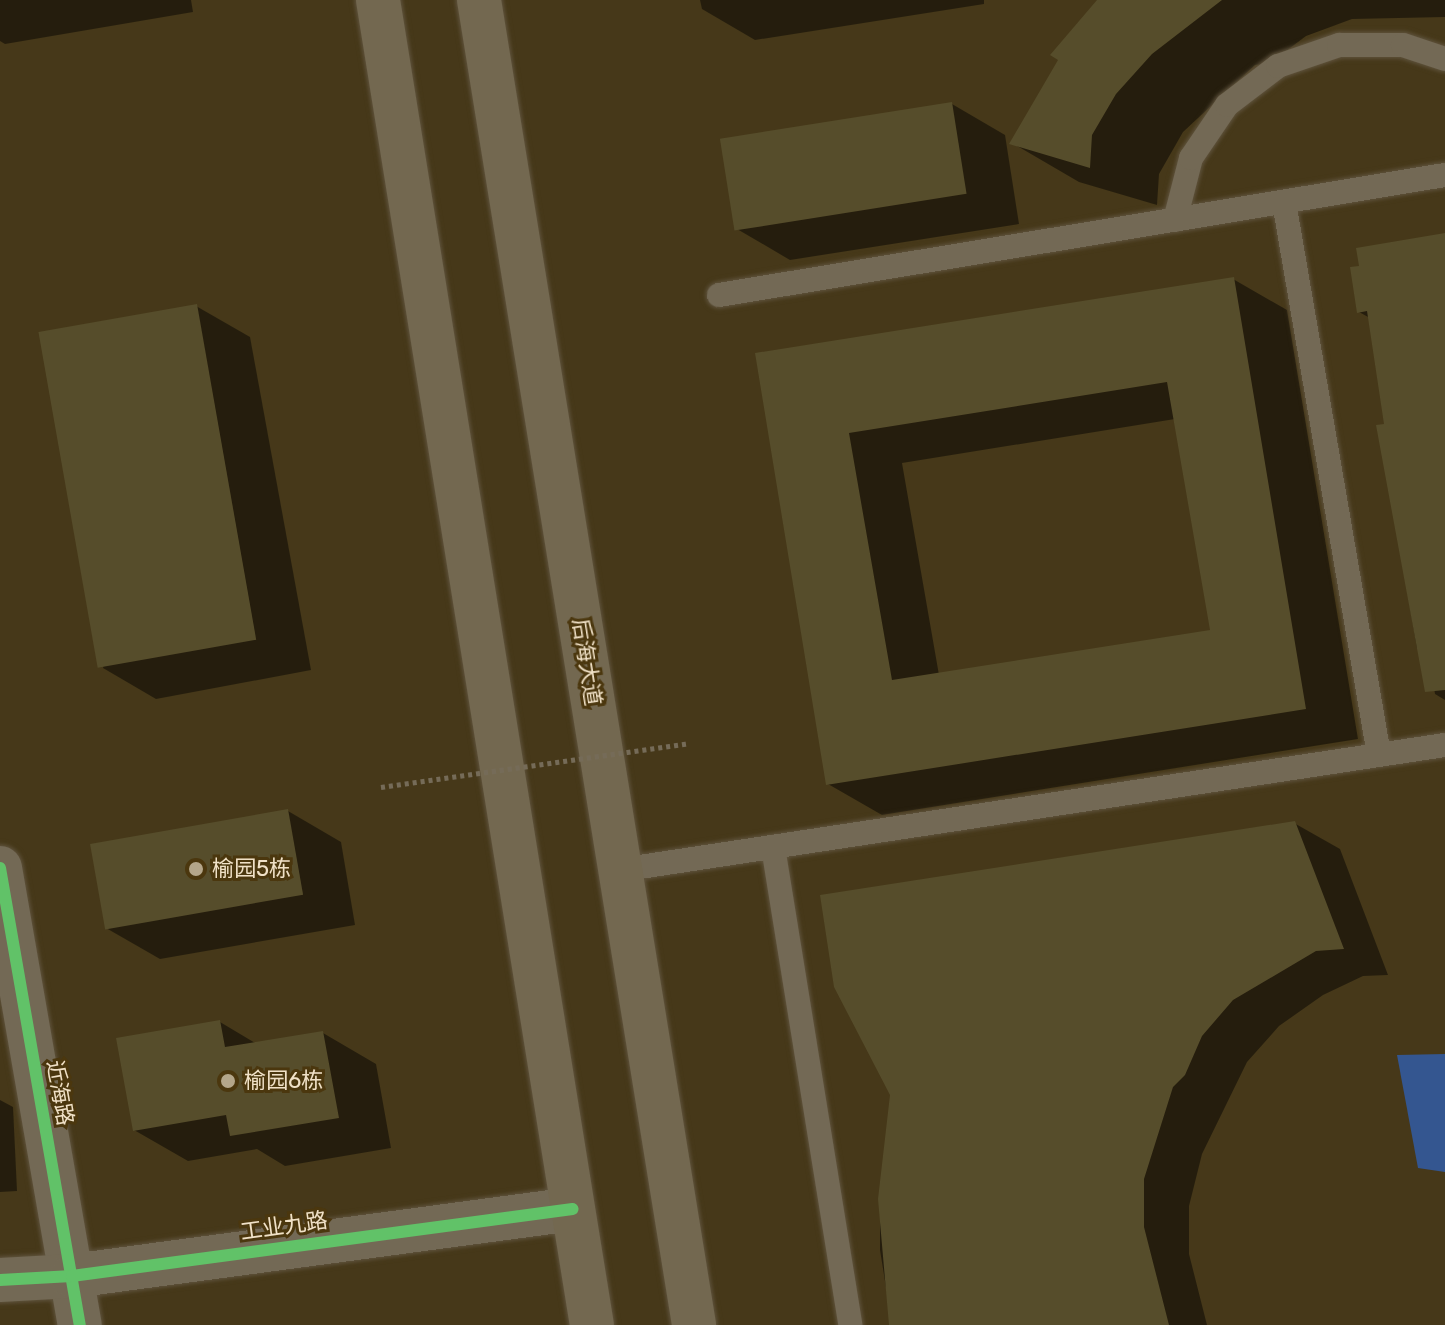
<!DOCTYPE html>
<meta charset="utf-8">
<style>
body{margin:0}
#map{position:relative;width:1445px;height:1325px;overflow:hidden;background:#463819;font-family:Rubik,"Noto Sans SC",sans-serif}
div>[style]{position:absolute}
.water>*{inset:0;background:#345690}
.shadow>*{inset:0;background:#0007}
.building>*{inset:0;background:#564d2b;transform-origin:0 0}
.roads{filter:drop-shadow(0 0 2px #5f533d) drop-shadow(0 0 2px #5f533d)}
.service>*{height:24px;margin:-12px;padding:0 12px;transform-origin:12px;border-radius:12px;background:#736955}
.minor>*{height:44px;margin:-22px;padding:0 22px;transform-origin:22px;border-radius:22px;background:#736955}
.tertiary>*{height:44px;margin:-22px;padding:0 22px;transform-origin:22px;border-radius:22px;background:#736955}
.primary>*{height:44px;margin:-22px;padding:0 22px;transform-origin:22px;border-radius:22px;background:#736850}
.path-bridge>*{height:5px;margin-top:-2.5px;transform-origin:0;background:repeating-linear-gradient(90deg,#756b58 0 4px,transparent 0 8px)}
.cycleway>*{height:12px;margin:-6px;padding:0 6px;transform-origin:6px;border-radius:6px;background:#61c268}
.dots>*{width:22px;height:22px;translate:-50% -50%;box-sizing:border-box;border:4px solid #4b370e;border-radius:50%}
span{translate:-50% -50%;white-space:nowrap;text-align:center;line-height:1.15;-webkit-text-stroke:6px #4b370e;paint-order:stroke}
.street-label{font-size:22px;color:#f0e1c7}
.poi-label{font-size:22px;color:#f0e1c7}
.left{translate:0 -50%;text-align:left}
</style>
<div id="map">
<div class="water">
<div style="clip-path:polygon(1445px 1054px,1445px 1172px,1418px 1168px,1397px 1055px)"></div>
</div>
<div class="shadow">
<div style="clip-path:polygon(0 0,191px 0,193px 12px,5px 44px,0 41px)"></div>
<div style="clip-path:polygon(700px 0,984px 0,984px 4px,755px 40px,702px 9px)"></div>
<div style="clip-path:polygon(1100px 0,1445px 0,1445px 17px,1352px 19px,1306px 36px,1270px 63px,1255px 65px,1183px 132px,1159px 174px,1157px 205px,1079px 182px,1012px 143px)"></div>
<div style="clip-path:polygon(952px 104px,1005px 135px,1019px 224px,790px 260px,737px 229px)"></div>
<div style="clip-path:polygon(1445px 236px,1445px 700px,1435px 694px,1429px 655px,1417px 648px,1379px 427px,1386px 425px,1370px 318px,1359px 312px)"></div>
<div style="clip-path:polygon(evenodd,1233px 279px,1287px 310px,1358px 739px,882px 815px,828px 784px,757px 355px,1233px 279px,1175px 419px,1212px 631px,939px 675px,902px 463px,1175px 419px)"></div>
<div style="clip-path:polygon(196px 306px,250px 337px,311px 670px,156px 699px,103px 668px)"></div>
<div style="clip-path:polygon(288px 811px,341px 842px,355px 925px,160px 959px,106px 928px)"></div>
<div style="clip-path:polygon(1294px 823px,1340px 849px,1388px 975px,1363px 976px,1323px 995px,1279px 1026px,1247px 1062px,1202px 1154px,1189px 1206px,1189px 1254px,1207px 1325px,892px 1325px,880px 1250px,880px 1199px)"></div>
<div style="clip-path:polygon(220px 1022px,257px 1044px,323px 1033px,376px 1064px,391px 1148px,285px 1166px,257px 1149px,188px 1161px,134px 1130px)"></div>
<div style="clip-path:polygon(0 1100px,13px 1107px,17px 1191px,0 1192px)"></div>
</div>
<div class="building">
<div style="clip-path:polygon(1097px 0,1222px 0,1152px 54px,1116px 94px,1092px 135px,1090px 168px,1009px 144px,1058px 60px,1050px 55px)"></div>
<div style="left:952px;top:102px;width:93px;height:235px;rotate:81deg"></div>
<div style="clip-path:polygon(1445px 233px,1445px 690px,1425px 692px,1376px 425px,1384px 424px,1367px 311px,1357px 313px,1350px 267px,1359px 266px,1356px 248px)"></div>
<div style="clip-path:polygon(evenodd,1234px 277px,1306px 709px,826px 785px,755px 353px,1234px 277px,1167px 382px,1210px 630px,892px 680px,849px 433px,1167px 382px)"></div>
<div style="left:197px;top:304px;width:341px;height:161px;rotate:80deg"></div>
<div style="left:288px;top:809px;width:87px;height:201px;rotate:80deg"></div>
<div style="clip-path:polygon(1295px 821px,1344px 949px,1316px 951px,1233px 1000px,1202px 1036px,1185px 1075px,1173px 1087px,1144px 1179px,1144px 1227px,1169px 1325px,889px 1325px,878px 1199px,890px 1095px,834px 987px,820px 895px)"></div>
<div style="clip-path:polygon(220px 1020px,225px 1047px,323px 1031px,339px 1118px,230px 1136px,226px 1115px,133px 1131px,116px 1038px)"></div>
</div>
<div class="roads">
<div class="service">
<div style="left:1284px;top:202px;width:561px;rotate:80.25deg"></div>
<div style="left:1175px;top:220px;width:64px;rotate:-75.5deg"></div>
<div style="left:1191px;top:158px;width:64px;rotate:-55.8deg"></div>
<div style="left:1227px;top:105px;width:64px;rotate:-37.4deg"></div>
<div style="left:1278px;top:66px;width:65px;rotate:-19deg"></div>
<div style="left:1339px;top:45px;width:64px"></div>
<div style="left:1403px;top:45px;width:44px;rotate:18.4deg"></div>
<div style="left:719px;top:295px;width:736px;rotate:-9.39deg"></div>
<div style="left:773px;top:847px;width:484px;rotate:80.8deg"></div>
<div style="left:620px;top:870px;width:834px;rotate:-8.62deg"></div>
</div>
<div class="minor">
<div style="left:0;top:868px;width:464px;rotate:80.1deg"></div>
</div>
<div class="tertiary">
<div style="left:0;top:1280px;width:72px;rotate:-3.2deg"></div>
<div style="left:72px;top:1276px;width:505px;rotate:-7.62deg"></div>
</div>
<div class="primary">
<div style="left:378px;top:0;width:1342px;rotate:80.83deg"></div>
<div style="left:479px;top:0;width:1342px;rotate:80.78deg"></div>
</div>
</div>
<div class="path-bridge">
<div style="left:381px;top:787px;width:311px;rotate:-8.1deg"></div>
</div>
<div class="cycleway">
<div style="left:0;top:868px;width:464px;rotate:80.1deg"></div>
<div style="left:0;top:1280px;width:72px;rotate:-3.2deg"></div>
<div style="left:72px;top:1276px;width:505px;rotate:-7.62deg"></div>
</div>
<div class="dots">
<div style="left:196px;top:869px;background:#b4a68a"></div>
<div style="left:228px;top:1081px;background:#b4a68a"></div>
</div>
<div class="street-label">
<span style="left:587px;top:662px;rotate:81deg">后海大道</span>
<span style="left:60px;top:1093px;rotate:80deg">近海路</span>
<span style="left:284px;top:1226px;rotate:-8deg">工业九路</span>
</div>
<div class="poi-label">
<span class="left" style="left:212px;top:869px">榆园5栋</span>
<span class="left" style="left:244px;top:1081px">榆园6栋</span>
</div>
</div>
